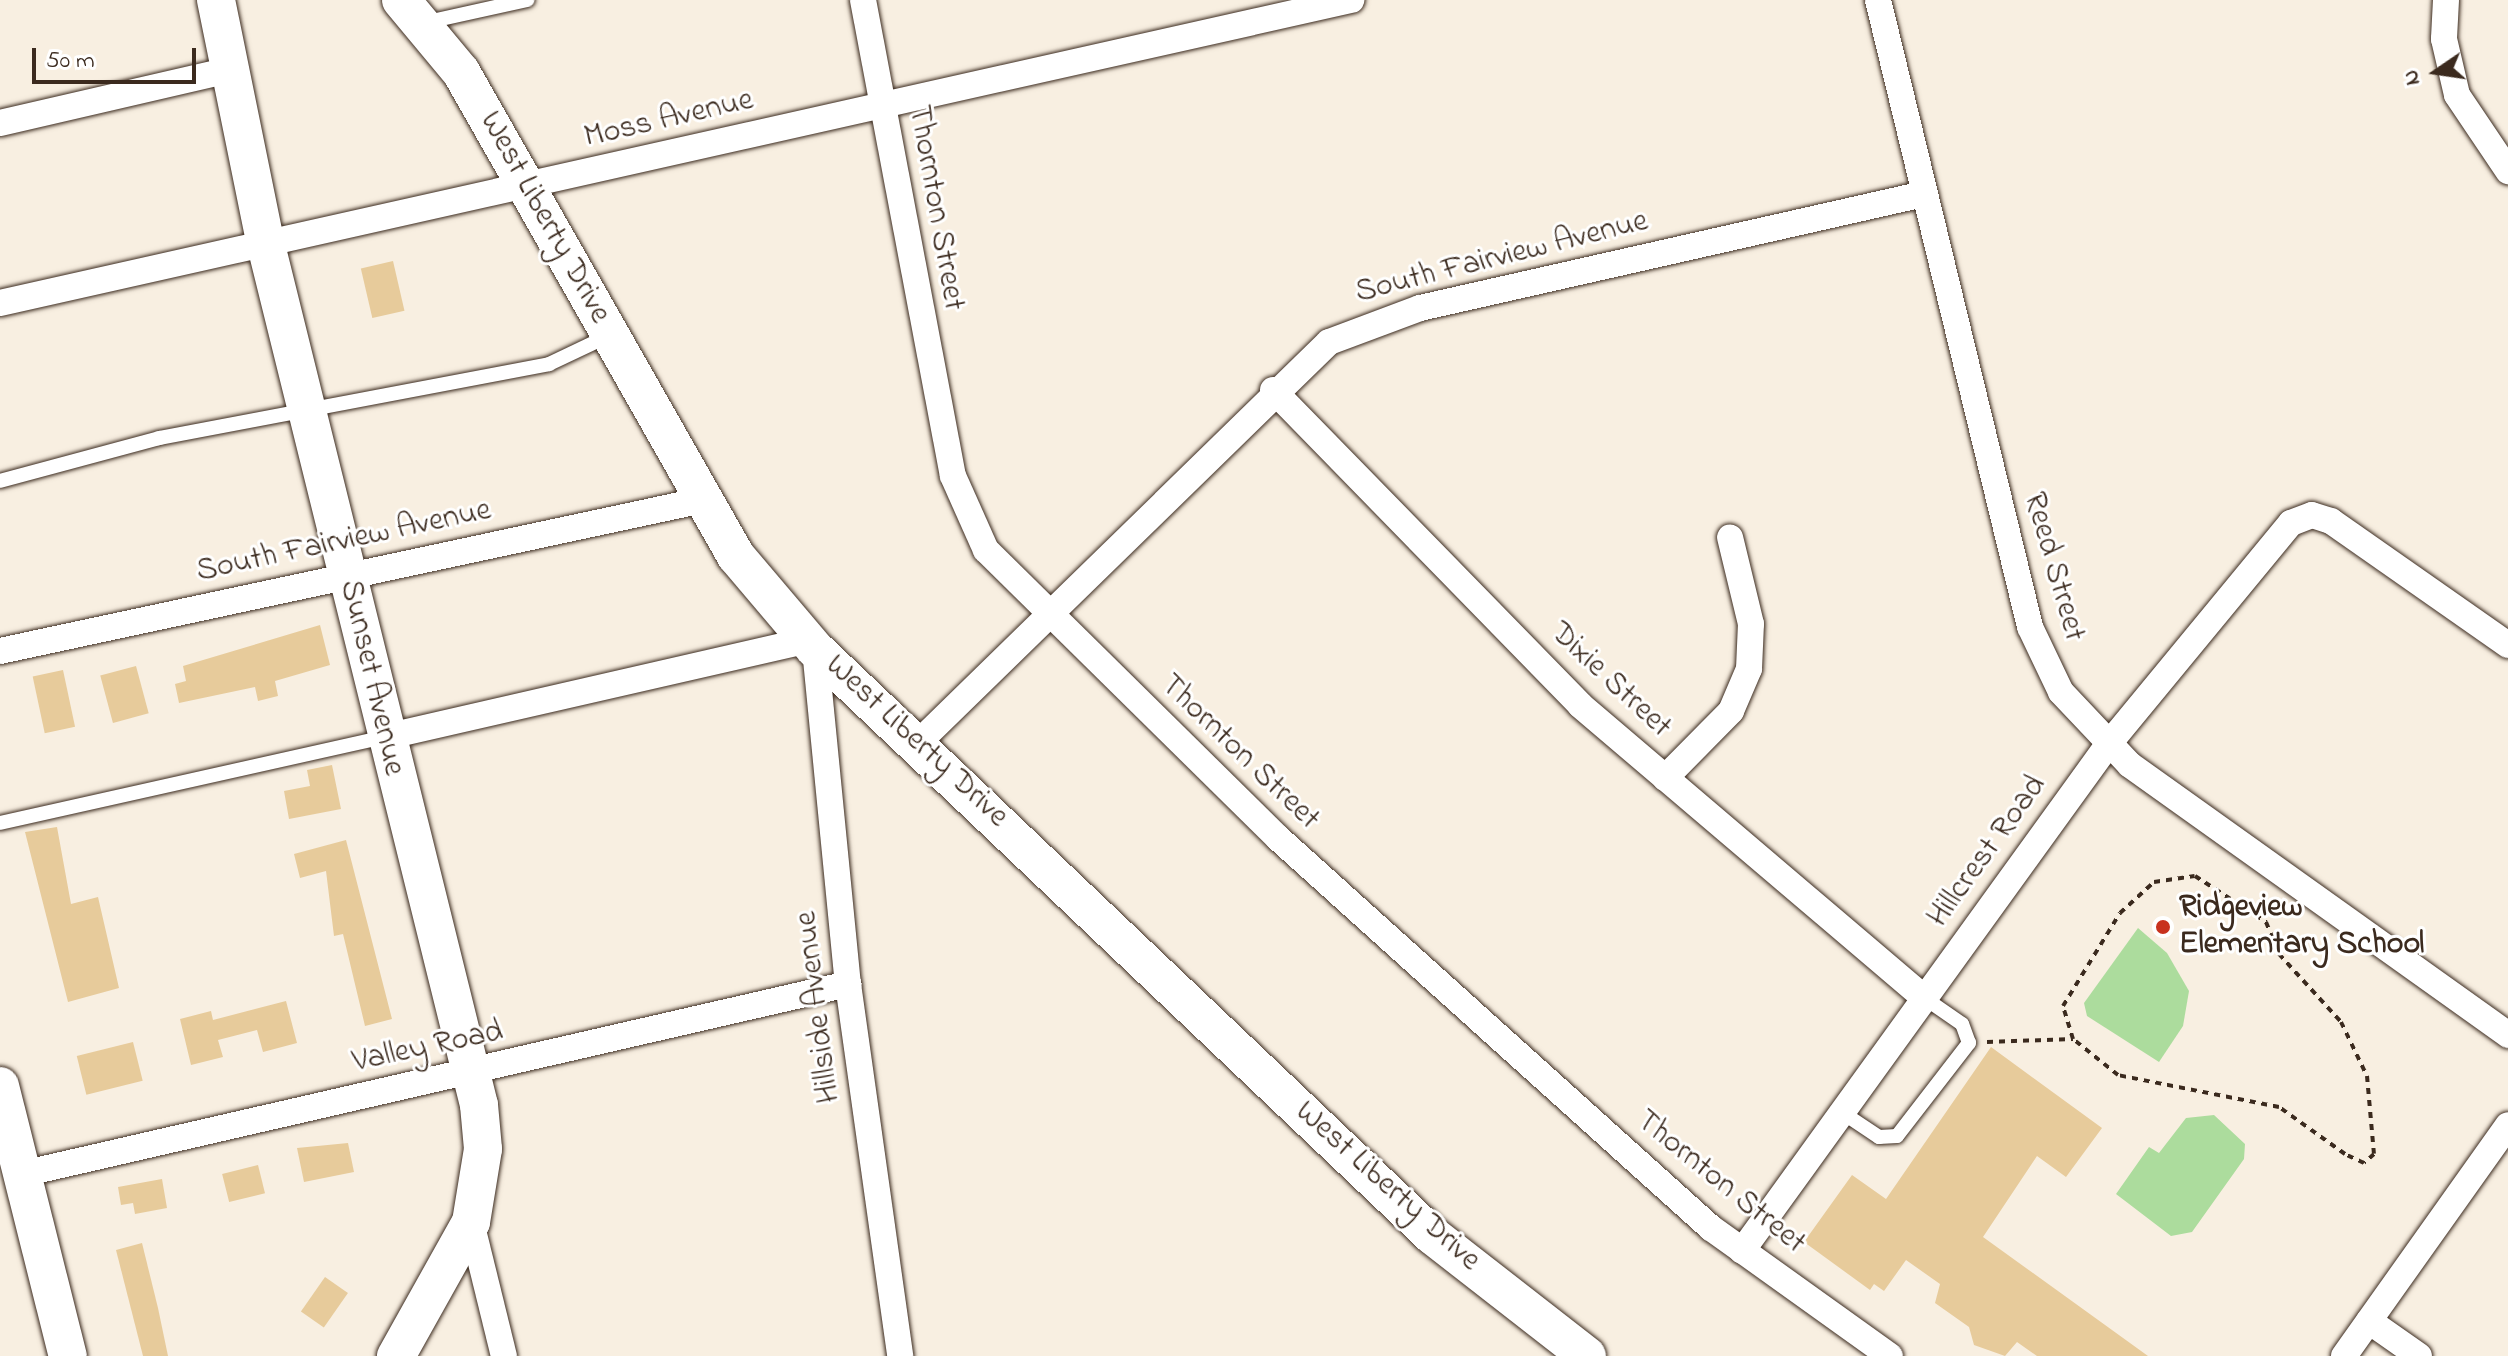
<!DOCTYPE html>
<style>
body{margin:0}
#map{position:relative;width:2508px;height:1356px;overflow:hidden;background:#f8efe1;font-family:"Indie Flower",sans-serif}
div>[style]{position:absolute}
.green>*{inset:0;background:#acdc9d}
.building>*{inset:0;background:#e7cb9b;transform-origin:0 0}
.path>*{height:4px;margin-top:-2px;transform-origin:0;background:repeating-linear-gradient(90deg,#3b2a1e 0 6px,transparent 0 12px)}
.roads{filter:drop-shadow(0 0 2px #3b2a1e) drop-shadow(0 0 2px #3b2a1e)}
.lane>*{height:14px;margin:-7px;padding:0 7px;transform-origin:7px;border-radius:7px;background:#fff}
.street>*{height:26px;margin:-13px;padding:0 13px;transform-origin:13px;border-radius:13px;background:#fff}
.secondary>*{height:38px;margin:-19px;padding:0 19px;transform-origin:19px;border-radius:19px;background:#fff}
.dots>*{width:22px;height:22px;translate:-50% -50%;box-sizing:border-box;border:4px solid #fff;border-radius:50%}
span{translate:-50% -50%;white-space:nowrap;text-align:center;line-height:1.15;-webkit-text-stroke:6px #fff;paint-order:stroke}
.street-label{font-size:32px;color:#3b2a1e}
.poi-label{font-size:32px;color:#3b2a1e;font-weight:700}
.left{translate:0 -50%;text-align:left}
.north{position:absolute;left:2396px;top:32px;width:80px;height:80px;-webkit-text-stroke:6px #fff;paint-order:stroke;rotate:257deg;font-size:22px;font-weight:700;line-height:32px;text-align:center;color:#3b2a1e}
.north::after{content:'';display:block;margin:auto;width:28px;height:36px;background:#3b2a1e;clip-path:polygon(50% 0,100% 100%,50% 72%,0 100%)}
.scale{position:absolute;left:32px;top:48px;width:164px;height:36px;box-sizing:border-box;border:4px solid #3b2a1e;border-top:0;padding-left:10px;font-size:24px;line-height:28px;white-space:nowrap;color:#3b2a1e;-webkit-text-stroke:6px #fff;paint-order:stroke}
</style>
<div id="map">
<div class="green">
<div style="clip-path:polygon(2138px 928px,2167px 953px,2189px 991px,2183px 1026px,2159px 1062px,2087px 1016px,2084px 1003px)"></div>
<div style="clip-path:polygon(2214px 1115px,2245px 1144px,2244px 1159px,2192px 1232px,2171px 1236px,2116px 1194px,2149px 1147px,2159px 1153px,2186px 1118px)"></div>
</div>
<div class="building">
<div style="left:393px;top:261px;width:51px;height:33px;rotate:77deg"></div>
<div style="clip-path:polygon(320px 625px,330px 665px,275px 681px,278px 696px,258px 701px,255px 687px,179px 703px,175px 684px,186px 681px,183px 666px)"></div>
<div style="left:136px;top:666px;width:49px;height:37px;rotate:75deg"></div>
<div style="left:63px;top:670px;width:58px;height:31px;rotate:78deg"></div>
<div style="clip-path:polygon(332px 765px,341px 809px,289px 819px,284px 791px,310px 786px,307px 770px)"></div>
<div style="clip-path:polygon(57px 827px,71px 904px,98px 897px,119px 988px,68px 1002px,25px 832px)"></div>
<div style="clip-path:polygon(346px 840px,392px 1019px,365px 1026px,343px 934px,334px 936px,326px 871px,300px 878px,294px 854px)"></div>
<div style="clip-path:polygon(286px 1001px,297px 1043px,263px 1052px,257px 1030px,218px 1040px,223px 1057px,191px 1065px,180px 1019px,211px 1011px,213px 1020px)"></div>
<div style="left:133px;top:1042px;width:40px;height:58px;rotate:76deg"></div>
<div style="clip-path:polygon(1991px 1047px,2102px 1128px,2066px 1177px,2037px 1156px,1983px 1237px,2148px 1356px,2037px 1356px,2017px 1342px,2005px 1356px,1974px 1345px,1969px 1327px,1935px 1303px,1940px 1284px,1906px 1260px,1884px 1291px,1874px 1284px,1870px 1290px,1804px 1242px,1852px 1175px,1886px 1199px)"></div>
<div style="clip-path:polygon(348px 1143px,354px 1172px,304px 1182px,297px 1148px)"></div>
<div style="left:258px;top:1165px;width:29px;height:37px;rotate:76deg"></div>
<div style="clip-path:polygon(162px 1179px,167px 1208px,135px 1214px,133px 1203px,121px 1205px,118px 1187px)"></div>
<div style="clip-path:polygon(142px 1243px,158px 1308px,168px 1356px,143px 1356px,116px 1250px)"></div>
<div style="left:325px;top:1277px;width:28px;height:42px;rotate:35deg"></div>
</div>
<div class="path">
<div style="left:1987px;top:1042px;width:86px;rotate:-2deg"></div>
<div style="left:2073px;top:1039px;width:34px;rotate:-107deg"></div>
<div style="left:2063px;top:1006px;width:109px;rotate:-58.5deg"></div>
<div style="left:2120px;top:913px;width:46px;rotate:-42.4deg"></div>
<div style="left:2154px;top:882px;width:41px;rotate:-8.3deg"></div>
<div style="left:2195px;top:876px;width:85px;rotate:32.9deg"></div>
<div style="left:2266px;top:922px;width:35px;rotate:68deg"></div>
<div style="left:2279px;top:954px;width:92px;rotate:47.6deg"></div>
<div style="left:2341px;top:1022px;width:60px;rotate:64.3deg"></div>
<div style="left:2367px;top:1076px;width:78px;rotate:84.9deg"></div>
<div style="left:2374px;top:1154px;width:13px;rotate:138deg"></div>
<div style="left:2364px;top:1163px;width:21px;rotate:-155deg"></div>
<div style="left:2345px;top:1154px;width:81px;rotate:-144.5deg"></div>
<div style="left:2279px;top:1107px;width:164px;rotate:-168.8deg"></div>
<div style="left:2118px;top:1075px;width:58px;rotate:-141.3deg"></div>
</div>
<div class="roads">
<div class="lane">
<div style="left:423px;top:23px;width:107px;rotate:-12.5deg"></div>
<div style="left:0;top:481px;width:165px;rotate:-15.1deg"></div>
<div style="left:159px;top:438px;width:397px;rotate:-10.7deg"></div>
<div style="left:549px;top:364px;width:65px;rotate:-25.4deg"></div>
<div style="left:0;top:823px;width:394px;rotate:-12.6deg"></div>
<div style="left:1840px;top:1111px;width:47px;rotate:33.7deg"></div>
<div style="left:1879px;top:1137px;width:18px;rotate:-3deg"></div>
<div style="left:1897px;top:1136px;width:118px;rotate:-52.3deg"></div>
<div style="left:1969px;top:1043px;width:20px;rotate:-110deg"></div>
<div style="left:1962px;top:1024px;width:47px;rotate:-145.3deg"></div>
</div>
<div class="street">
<div style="left:863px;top:0;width:484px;rotate:79.3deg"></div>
<div style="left:953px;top:476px;width:81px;rotate:66deg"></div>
<div style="left:986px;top:550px;width:410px;rotate:44.6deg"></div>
<div style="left:1278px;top:838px;width:583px;rotate:42.01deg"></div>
<div style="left:1711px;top:1228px;width:220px;rotate:35.6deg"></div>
<div style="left:1878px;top:0;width:645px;rotate:76.37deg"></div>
<div style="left:2030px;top:627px;width:72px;rotate:64.5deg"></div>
<div style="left:2061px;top:692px;width:100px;rotate:46.6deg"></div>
<div style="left:2130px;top:765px;width:465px;rotate:35.5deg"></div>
<div style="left:2446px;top:0;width:39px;rotate:93deg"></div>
<div style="left:2444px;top:39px;width:57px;rotate:76.9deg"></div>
<div style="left:2457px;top:95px;width:92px;rotate:56.1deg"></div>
<div style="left:0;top:123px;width:236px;rotate:-13deg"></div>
<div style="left:0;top:303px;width:1385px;rotate:-12.64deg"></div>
<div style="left:1273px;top:390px;width:440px;rotate:45.7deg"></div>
<div style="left:1580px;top:705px;width:450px;rotate:40.4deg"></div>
<div style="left:815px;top:649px;width:337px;rotate:84.4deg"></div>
<div style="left:848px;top:984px;width:376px;rotate:82deg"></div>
<div style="left:0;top:651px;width:719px;rotate:-12.12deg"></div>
<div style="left:385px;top:737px;width:434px;rotate:-12.9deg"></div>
<div style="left:919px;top:742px;width:573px;rotate:-44.29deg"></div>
<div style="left:1329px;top:342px;width:97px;rotate:-20.5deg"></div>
<div style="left:1420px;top:308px;width:517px;rotate:-12.75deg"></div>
<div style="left:1665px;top:778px;width:94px;rotate:-45.4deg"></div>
<div style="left:1731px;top:711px;width:46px;rotate:-66.8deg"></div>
<div style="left:1749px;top:669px;width:45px;rotate:-87.5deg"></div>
<div style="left:1751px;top:624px;width:89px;rotate:-103.6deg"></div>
<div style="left:22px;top:1174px;width:848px;rotate:-12.95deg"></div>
<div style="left:471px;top:1222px;width:138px;rotate:76.2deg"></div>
<div style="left:1742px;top:1251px;width:623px;rotate:-54.14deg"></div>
<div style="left:2107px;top:746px;width:289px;rotate:-50.5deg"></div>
<div style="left:2291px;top:523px;width:22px;rotate:-21deg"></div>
<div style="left:2312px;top:515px;width:20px;rotate:18deg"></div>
<div style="left:2331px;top:521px;width:216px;rotate:35deg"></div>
<div style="left:2369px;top:1321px;width:61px;rotate:35deg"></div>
<div style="left:2344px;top:1356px;width:283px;rotate:-54.6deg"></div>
</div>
<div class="secondary">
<div style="left:216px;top:0;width:250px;rotate:78.5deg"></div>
<div style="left:266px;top:245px;width:886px;rotate:76.09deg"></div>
<div style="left:479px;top:1105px;width:44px;rotate:84.8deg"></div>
<div style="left:483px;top:1149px;width:74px;rotate:99.3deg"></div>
<div style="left:471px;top:1222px;width:154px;rotate:119.2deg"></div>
<div style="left:401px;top:0;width:94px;rotate:50.2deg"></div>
<div style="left:461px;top:72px;width:557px;rotate:60.4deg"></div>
<div style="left:736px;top:556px;width:122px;rotate:49.7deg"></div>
<div style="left:815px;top:649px;width:852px;rotate:43.53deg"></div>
<div style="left:1433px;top:1236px;width:195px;rotate:37.9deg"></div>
<div style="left:0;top:1086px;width:278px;rotate:75.9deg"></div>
</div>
</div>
<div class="dots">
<div style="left:2163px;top:927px;background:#c8321e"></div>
</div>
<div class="street-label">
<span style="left:669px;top:120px;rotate:-13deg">Moss Avenue</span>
<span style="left:935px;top:208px;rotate:80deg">Thornton Street</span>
<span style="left:544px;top:218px;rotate:61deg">West Liberty Drive</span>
<span style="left:1502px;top:258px;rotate:-14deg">South Fairview Avenue</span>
<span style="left:344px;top:542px;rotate:-12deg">South Fairview Avenue</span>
<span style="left:2053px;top:567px;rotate:74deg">Reed Street</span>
<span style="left:371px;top:678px;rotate:77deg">Sunset Avenue</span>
<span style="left:1610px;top:681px;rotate:43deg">Dixie Street</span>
<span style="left:916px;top:742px;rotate:43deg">West Liberty Drive</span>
<span style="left:1239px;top:753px;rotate:44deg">Thornton Street</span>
<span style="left:1988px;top:852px;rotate:-54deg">Hillcrest Road</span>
<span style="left:819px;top:1007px;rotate:-97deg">Hillside Avenue</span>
<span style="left:428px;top:1048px;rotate:-12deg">Valley Road</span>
<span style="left:1720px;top:1183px;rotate:39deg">Thornton Street</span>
<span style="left:1387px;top:1187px;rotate:42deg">West Liberty Drive</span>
</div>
<div class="poi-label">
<span class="left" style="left:2179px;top:927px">Ridgeview<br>Elementary School</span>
</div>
<div class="north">N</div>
<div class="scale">50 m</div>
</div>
